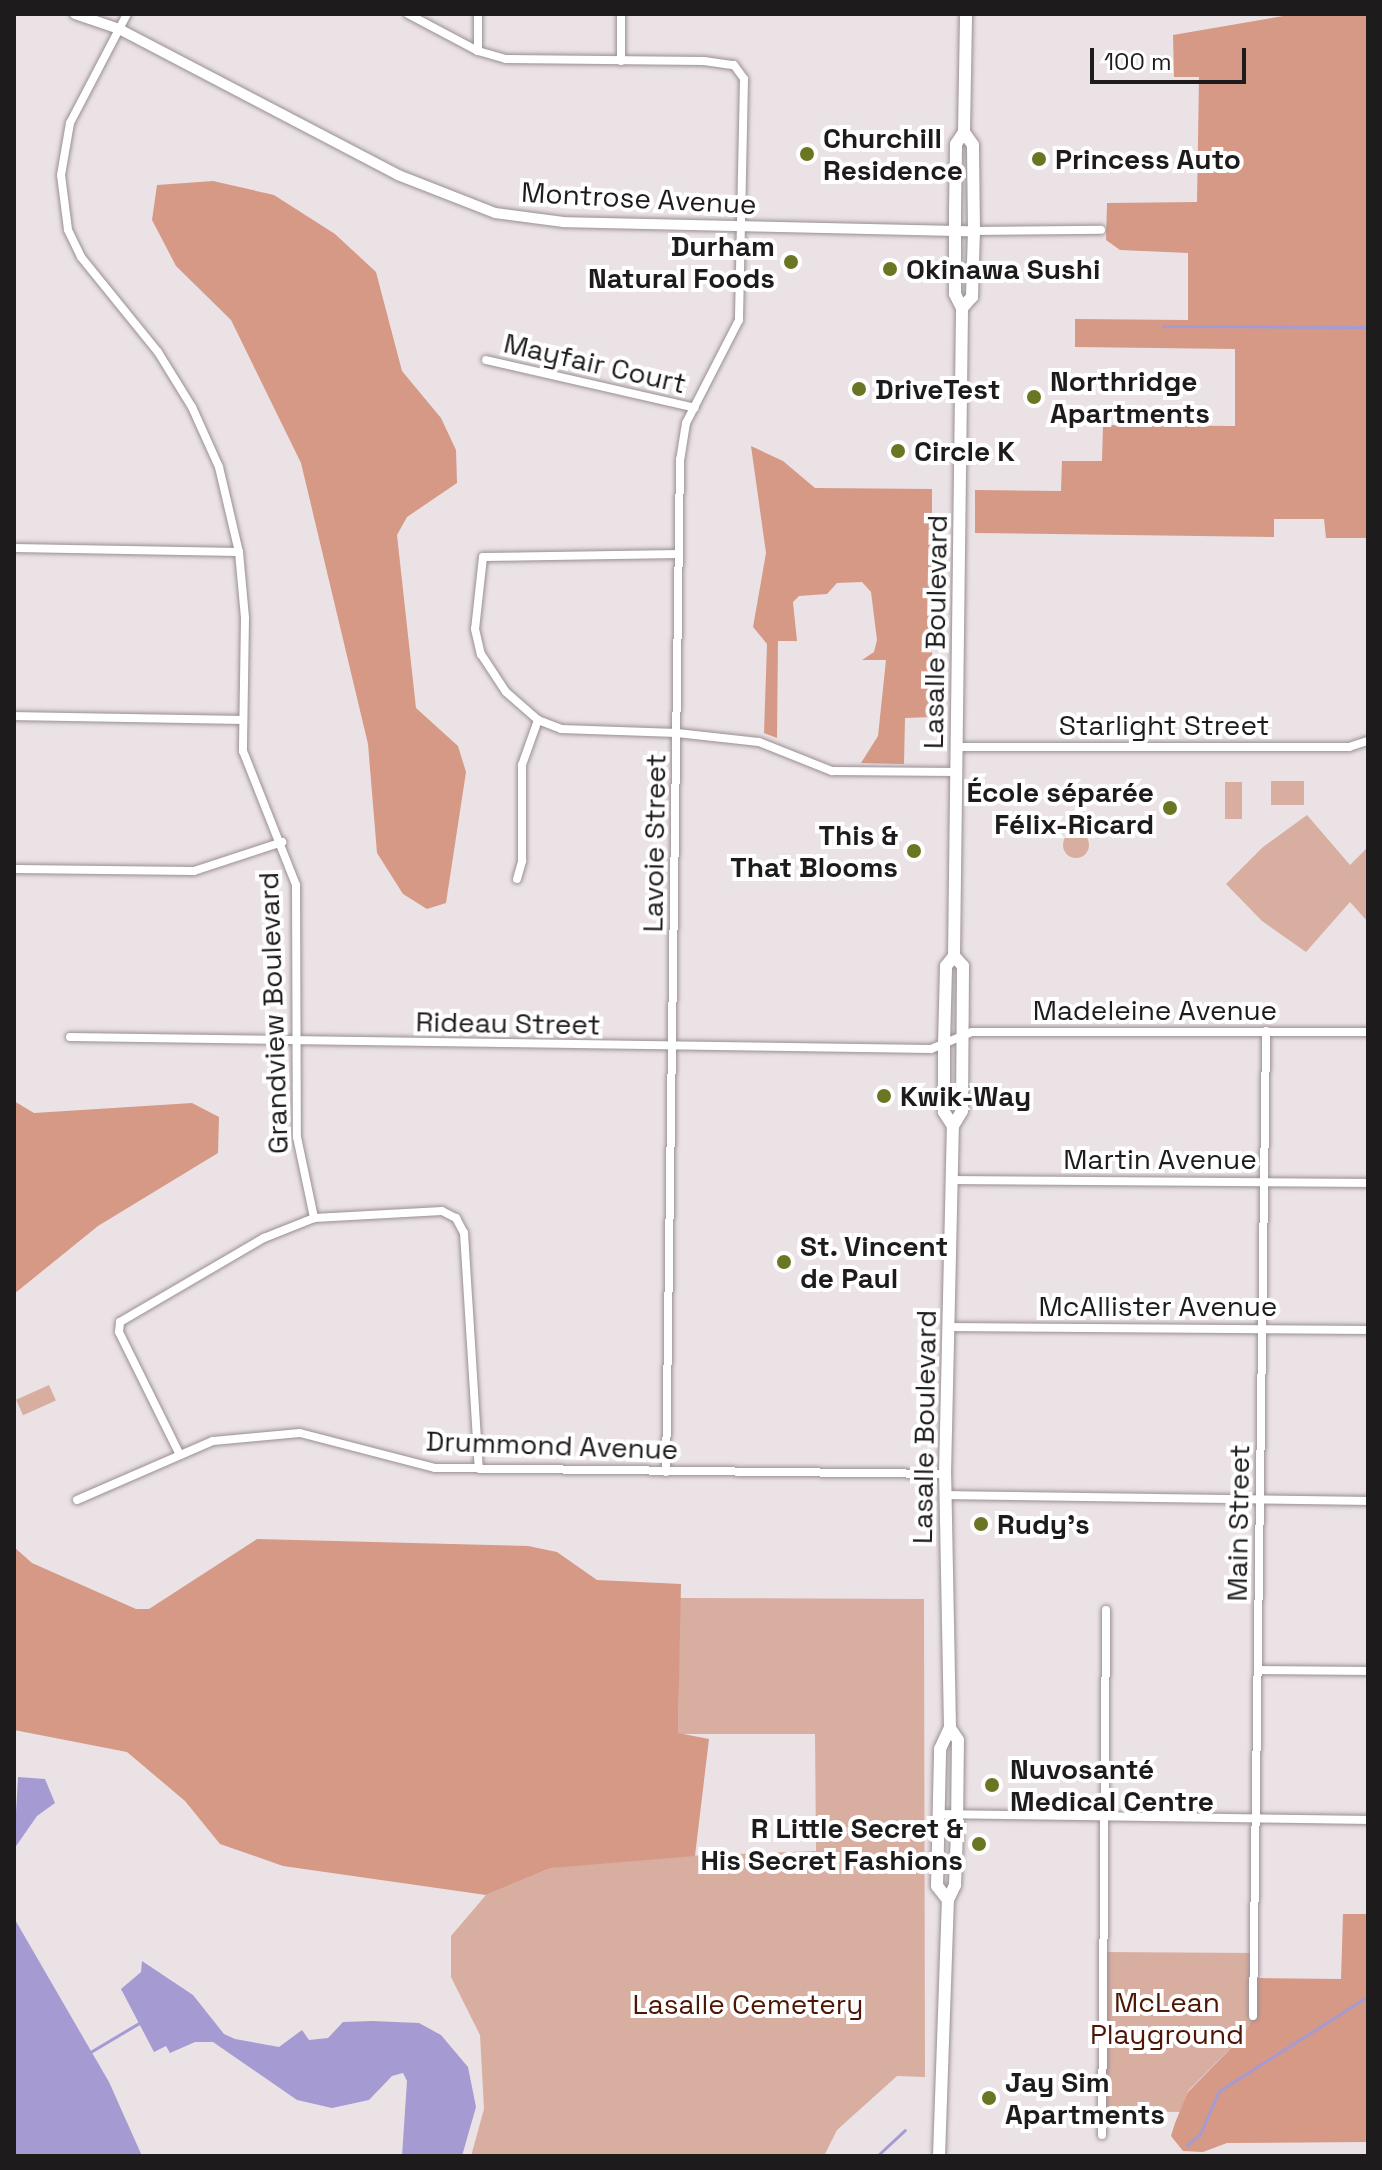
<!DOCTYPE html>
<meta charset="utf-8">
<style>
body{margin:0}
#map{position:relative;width:1382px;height:2170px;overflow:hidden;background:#ebe2e6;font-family:"Space Grotesk",sans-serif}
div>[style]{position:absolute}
.green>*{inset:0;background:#d8aea1;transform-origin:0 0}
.round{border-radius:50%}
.forest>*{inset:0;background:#d69986}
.water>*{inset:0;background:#a59bd2}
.stream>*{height:3px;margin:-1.5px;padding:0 1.5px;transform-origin:1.5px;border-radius:1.5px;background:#a59bd2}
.roads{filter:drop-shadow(0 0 2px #988f93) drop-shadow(0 0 2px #988f93)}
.minor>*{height:8px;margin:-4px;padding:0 4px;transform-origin:4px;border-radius:4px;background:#fff}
.tertiary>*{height:10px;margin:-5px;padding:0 5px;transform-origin:5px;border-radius:5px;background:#fff}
.secondary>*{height:12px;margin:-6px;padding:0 6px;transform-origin:6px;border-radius:6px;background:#fff}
.dots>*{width:22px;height:22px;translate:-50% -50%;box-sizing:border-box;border:4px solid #fff;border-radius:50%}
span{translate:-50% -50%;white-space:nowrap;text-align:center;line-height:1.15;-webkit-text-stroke:8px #fff;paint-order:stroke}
.poi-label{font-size:28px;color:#1e1b1d;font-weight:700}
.left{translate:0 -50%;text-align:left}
.right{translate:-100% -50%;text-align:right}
.street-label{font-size:28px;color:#1e1b1d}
.park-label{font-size:28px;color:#4d1605}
.frame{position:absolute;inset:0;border:16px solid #1e1b1d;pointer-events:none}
.scale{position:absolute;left:1090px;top:48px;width:156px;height:36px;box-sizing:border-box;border:4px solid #1e1b1d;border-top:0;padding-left:10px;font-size:24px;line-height:28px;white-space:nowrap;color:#1e1b1d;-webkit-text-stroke:6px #fff;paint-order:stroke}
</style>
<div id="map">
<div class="green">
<div style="left:1271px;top:781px;width:33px;height:24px"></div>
<div style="left:1225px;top:782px;width:17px;height:37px"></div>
<div style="clip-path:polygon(1307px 815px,1350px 865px,1368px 847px,1368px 922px,1350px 902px,1306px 952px,1262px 921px,1226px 884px,1263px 847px)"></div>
<div class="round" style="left:1063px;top:832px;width:26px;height:26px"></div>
<div style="left:49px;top:1385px;width:17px;height:36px;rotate:66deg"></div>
<div style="clip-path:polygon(680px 1598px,924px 1599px,925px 2077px,897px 2076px,837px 2130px,824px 2156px,471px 2156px,484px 2109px,480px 2035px,451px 1977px,451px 1936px,486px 1895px,551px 1868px,629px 1858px,816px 1851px,815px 1734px,678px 1734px)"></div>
<div style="clip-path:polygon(1104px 1952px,1254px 1953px,1254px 2016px,1243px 2036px,1188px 2091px,1182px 2112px,1103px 2111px)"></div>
</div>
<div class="forest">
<div style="clip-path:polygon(1295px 14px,1368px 14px,1368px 538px,1326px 538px,1324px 519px,1274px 519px,1274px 537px,975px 533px,975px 490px,1061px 491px,1062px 461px,1102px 461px,1103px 425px,1235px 426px,1235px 349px,1075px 347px,1075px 319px,1188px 320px,1188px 253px,1120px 250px,1106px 240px,1107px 203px,1197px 202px,1199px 77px,1174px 77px,1173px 35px)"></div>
<div style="clip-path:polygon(213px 181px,274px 195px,335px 234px,376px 272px,402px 371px,441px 418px,456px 450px,457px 483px,407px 517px,397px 535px,416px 708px,458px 746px,466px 772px,446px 903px,427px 909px,403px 894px,377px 853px,368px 744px,301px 463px,231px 320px,176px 266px,152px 220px,157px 185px)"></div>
<div style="clip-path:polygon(751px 446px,783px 461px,815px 488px,932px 489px,932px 717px,905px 718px,904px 764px,861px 763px,878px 736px,886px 660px,862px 660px,874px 652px,877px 640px,871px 592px,862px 582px,837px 583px,827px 594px,799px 596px,793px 602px,797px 641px,778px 641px,777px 738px,764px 733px,767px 644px,753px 627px,766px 553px)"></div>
<div style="clip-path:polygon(14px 1101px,34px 1113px,192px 1103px,219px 1117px,218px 1153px,98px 1226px,14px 1294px)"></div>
<div style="clip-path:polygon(257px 1539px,528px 1546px,557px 1552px,597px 1580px,681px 1584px,678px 1733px,709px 1739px,695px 1856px,551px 1868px,486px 1895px,283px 1866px,220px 1844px,185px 1801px,127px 1752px,14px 1730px,14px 1547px,32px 1563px,136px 1609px,149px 1609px)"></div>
<div style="clip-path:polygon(1343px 1914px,1368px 1914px,1368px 2142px,1227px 2143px,1203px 2152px,1183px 2151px,1171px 2136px,1175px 2123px,1188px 2092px,1243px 2036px,1254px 2016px,1254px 1978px,1341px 1979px)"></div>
</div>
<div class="water">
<div style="clip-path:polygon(18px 1777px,45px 1779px,55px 1803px,37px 1816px,14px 1849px)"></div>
<div style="clip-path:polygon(14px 1918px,109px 2082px,142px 2156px,14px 2156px)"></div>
<div style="clip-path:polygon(142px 1961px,193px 1995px,224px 2034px,235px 2039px,279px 2047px,302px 2030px,309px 2040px,328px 2038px,343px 2022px,372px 2021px,419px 2023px,441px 2035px,468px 2067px,476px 2107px,462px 2156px,402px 2156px,407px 2081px,403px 2073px,392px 2076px,369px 2100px,332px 2108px,297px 2100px,213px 2042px,195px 2042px,170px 2053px,166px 2046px,154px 2052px,121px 1989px,141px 1972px)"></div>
</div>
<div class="stream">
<div style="left:1163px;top:326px;width:205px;rotate:0.3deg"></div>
<div style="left:92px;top:2051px;width:55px;rotate:-30.8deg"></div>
<div style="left:1187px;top:2145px;width:17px;rotate:-40deg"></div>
<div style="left:1200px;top:2134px;width:47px;rotate:-66.2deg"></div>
<div style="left:1219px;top:2091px;width:177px;rotate:-32.5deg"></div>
<div style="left:877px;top:2156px;width:38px;rotate:-43deg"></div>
</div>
<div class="roads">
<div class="minor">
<div style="left:127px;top:14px;width:123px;rotate:117.6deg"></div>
<div style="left:70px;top:123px;width:53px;rotate:99.8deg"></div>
<div style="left:61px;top:175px;width:55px;rotate:82.7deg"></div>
<div style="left:68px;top:230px;width:30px;rotate:64deg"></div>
<div style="left:81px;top:257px;width:122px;rotate:51deg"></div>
<div style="left:158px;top:352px;width:65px;rotate:58.3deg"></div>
<div style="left:192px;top:407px;width:66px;rotate:65.8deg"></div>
<div style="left:219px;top:467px;width:87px;rotate:76.8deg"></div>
<div style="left:239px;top:552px;width:66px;rotate:84.8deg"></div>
<div style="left:245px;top:618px;width:133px;rotate:90.9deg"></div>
<div style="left:243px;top:751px;width:144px;rotate:68.4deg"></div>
<div style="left:296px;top:885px;width:252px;rotate:89.8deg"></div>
<div style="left:297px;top:1137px;width:83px;rotate:78.1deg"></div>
<div style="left:408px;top:14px;width:79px;rotate:27.9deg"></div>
<div style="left:478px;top:51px;width:29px;rotate:16deg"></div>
<div style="left:506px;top:59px;width:198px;rotate:0.6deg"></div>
<div style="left:704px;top:61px;width:30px;rotate:8deg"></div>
<div style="left:734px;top:65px;width:17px;rotate:54deg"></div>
<div style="left:744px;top:79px;width:241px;rotate:91.2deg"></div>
<div style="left:739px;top:320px;width:116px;rotate:117.2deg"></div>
<div style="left:686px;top:423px;width:36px;rotate:99deg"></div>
<div style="left:680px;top:459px;width:1013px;rotate:90.79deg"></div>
<div style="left:621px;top:14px;width:47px;rotate:90deg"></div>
<div style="left:478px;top:51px;width:37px;rotate:-90deg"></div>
<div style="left:974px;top:231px;width:127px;rotate:-0.5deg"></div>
<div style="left:486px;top:360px;width:214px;rotate:12.9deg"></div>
<div style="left:14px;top:548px;width:225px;rotate:1deg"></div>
<div style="left:679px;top:554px;width:196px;rotate:179.1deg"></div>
<div style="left:483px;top:557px;width:72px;rotate:96.3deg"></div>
<div style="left:475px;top:629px;width:26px;rotate:77deg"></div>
<div style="left:481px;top:654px;width:45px;rotate:56.7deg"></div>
<div style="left:506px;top:692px;width:43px;rotate:41.2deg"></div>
<div style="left:538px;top:720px;width:25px;rotate:21deg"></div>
<div style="left:561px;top:729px;width:116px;rotate:2deg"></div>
<div style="left:677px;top:733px;width:82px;rotate:6.3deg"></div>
<div style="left:759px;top:742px;width:79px;rotate:21.7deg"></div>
<div style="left:832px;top:771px;width:126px;rotate:0.5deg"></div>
<div style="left:14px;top:716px;width:227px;rotate:1deg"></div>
<div style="left:958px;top:747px;width:391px"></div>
<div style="left:1349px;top:747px;width:20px;rotate:-18deg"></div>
<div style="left:14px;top:869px;width:180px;rotate:0.6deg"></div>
<div style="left:194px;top:871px;width:93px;rotate:-18.2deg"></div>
<div style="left:517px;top:879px;width:19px;rotate:-74deg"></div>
<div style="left:522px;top:861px;width:96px;rotate:-90deg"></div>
<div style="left:522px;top:765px;width:48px;rotate:-70.4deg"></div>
<div style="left:70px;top:1037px;width:861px;rotate:0.8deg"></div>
<div style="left:931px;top:1049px;width:44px;rotate:-22.5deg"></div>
<div style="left:972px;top:1032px;width:396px"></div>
<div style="left:952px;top:1180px;width:416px;rotate:0.4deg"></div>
<div style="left:948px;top:1327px;width:420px;rotate:0.4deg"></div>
<div style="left:179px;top:1453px;width:135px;rotate:-116.4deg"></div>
<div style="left:119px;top:1332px;width:10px;rotate:-84deg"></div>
<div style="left:120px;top:1322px;width:167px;rotate:-30.3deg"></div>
<div style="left:264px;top:1238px;width:54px;rotate:-21.8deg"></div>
<div style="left:314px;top:1218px;width:128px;rotate:-3.1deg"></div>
<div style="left:442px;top:1211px;width:16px;rotate:27deg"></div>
<div style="left:456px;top:1218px;width:17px;rotate:62deg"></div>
<div style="left:464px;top:1233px;width:236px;rotate:86.4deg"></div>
<div style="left:945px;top:1495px;width:423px;rotate:0.8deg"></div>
<div style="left:77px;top:1500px;width:148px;rotate:-23.5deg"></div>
<div style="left:213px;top:1441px;width:87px;rotate:-5.3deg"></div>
<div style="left:300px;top:1433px;width:139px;rotate:14.5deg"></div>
<div style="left:435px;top:1468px;width:510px;rotate:0.67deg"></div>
<div style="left:1258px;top:1670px;width:110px;rotate:0.5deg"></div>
<div style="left:938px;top:1814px;width:430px;rotate:0.8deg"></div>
<div style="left:1253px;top:2016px;width:985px;rotate:-89.24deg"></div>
<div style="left:1102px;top:2135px;width:525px;rotate:-89.56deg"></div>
</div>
<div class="tertiary">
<div style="left:75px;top:14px;width:46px;rotate:18.8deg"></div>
<div style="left:119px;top:29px;width:315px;rotate:27.6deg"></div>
<div style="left:398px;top:175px;width:104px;rotate:21.4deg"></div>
<div style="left:495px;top:213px;width:69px;rotate:7.5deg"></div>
<div style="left:563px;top:222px;width:411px;rotate:1.3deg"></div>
</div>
<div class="secondary">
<div style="left:962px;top:308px;width:15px;rotate:-48deg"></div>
<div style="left:972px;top:297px;width:66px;rotate:-88.3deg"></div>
<div style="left:974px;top:231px;width:86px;rotate:-90.7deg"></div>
<div style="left:973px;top:145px;width:16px;rotate:-125deg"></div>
<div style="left:953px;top:1126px;width:17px;rotate:-123deg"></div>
<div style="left:944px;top:1112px;width:68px;rotate:-90deg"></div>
<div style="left:944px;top:1044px;width:78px;rotate:-88.5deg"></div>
<div style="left:946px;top:966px;width:13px;rotate:-51deg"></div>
<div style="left:954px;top:956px;width:648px;rotate:-89.29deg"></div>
<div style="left:962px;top:308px;width:16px;rotate:-117deg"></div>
<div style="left:955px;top:294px;width:83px;rotate:-90deg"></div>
<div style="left:955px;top:211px;width:67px;rotate:-89.1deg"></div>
<div style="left:956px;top:144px;width:14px;rotate:-56deg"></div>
<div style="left:964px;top:132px;width:118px;rotate:-89deg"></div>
<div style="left:948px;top:1900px;width:18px;rotate:-128deg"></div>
<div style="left:937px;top:1886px;width:137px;rotate:-88.7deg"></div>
<div style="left:940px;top:1749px;width:23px;rotate:-65deg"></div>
<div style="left:950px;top:1728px;width:254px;rotate:-91.1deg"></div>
<div style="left:945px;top:1474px;width:348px;rotate:-88.7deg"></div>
<div style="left:953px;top:1126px;width:17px;rotate:-59deg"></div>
<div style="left:962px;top:1111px;width:145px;rotate:-89.6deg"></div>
<div style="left:963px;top:966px;width:13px;rotate:-132deg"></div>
<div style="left:939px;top:2156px;width:256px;rotate:-88deg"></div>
<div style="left:948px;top:1900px;width:17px;rotate:-65deg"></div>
<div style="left:955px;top:1885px;width:55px;rotate:-87.9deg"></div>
<div style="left:957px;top:1830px;width:90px;rotate:-89.4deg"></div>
<div style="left:958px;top:1740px;width:14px;rotate:-124deg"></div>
</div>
</div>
<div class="dots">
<div style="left:807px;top:154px;background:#6a7621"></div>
<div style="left:1039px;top:159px;background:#6a7621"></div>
<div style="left:791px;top:262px;background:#6a7621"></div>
<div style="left:890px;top:269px;background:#6a7621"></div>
<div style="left:859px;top:389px;background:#6a7621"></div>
<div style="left:1034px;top:397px;background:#6a7621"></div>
<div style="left:898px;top:451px;background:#6a7621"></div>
<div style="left:1170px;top:808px;background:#6a7621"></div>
<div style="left:914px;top:851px;background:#6a7621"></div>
<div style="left:884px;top:1096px;background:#6a7621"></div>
<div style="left:784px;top:1262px;background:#6a7621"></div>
<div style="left:981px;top:1524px;background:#6a7621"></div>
<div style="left:992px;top:1785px;background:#6a7621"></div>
<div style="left:979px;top:1844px;background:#6a7621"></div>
<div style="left:989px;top:2098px;background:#6a7621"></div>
</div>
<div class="poi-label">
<span class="left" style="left:823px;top:154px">Churchill<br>Residence</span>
<span class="left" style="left:1055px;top:159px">Princess Auto</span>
<span class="right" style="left:775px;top:262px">Durham<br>Natural Foods</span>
<span class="left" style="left:906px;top:269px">Okinawa Sushi</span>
<span class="left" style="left:1050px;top:397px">Northridge<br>Apartments</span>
<span class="left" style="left:875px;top:389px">DriveTest</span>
<span class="left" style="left:914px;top:451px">Circle K</span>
<span class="right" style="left:1154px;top:808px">École séparée<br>Félix-Ricard</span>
<span class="right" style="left:898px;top:851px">This &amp;<br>That Blooms</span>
<span class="left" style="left:900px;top:1096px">Kwik-Way</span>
<span class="left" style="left:800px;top:1262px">St. Vincent<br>de Paul</span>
<span class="left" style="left:997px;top:1524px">Rudy's</span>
<span class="left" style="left:1010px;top:1785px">Nuvosanté<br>Medical Centre</span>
<span class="right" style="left:963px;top:1844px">R Little Secret &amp;<br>His Secret Fashions</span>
<span class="left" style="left:1005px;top:2098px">Jay Sim<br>Apartments</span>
</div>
<div class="street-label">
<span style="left:639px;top:198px;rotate:3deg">Montrose Avenue</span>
<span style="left:595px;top:363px;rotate:13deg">Mayfair Court</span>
<span style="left:935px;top:632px;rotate:-89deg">Lasalle Boulevard</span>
<span style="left:1164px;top:725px">Starlight Street</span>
<span style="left:654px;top:843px;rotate:-89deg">Lavoie Street</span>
<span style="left:1155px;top:1010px">Madeleine Avenue</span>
<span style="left:273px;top:1013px;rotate:-92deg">Grandview Boulevard</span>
<span style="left:508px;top:1023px;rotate:1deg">Rideau Street</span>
<span style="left:1160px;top:1159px">Martin Avenue</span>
<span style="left:1158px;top:1306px">McAllister Avenue</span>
<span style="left:924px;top:1427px;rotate:-89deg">Lasalle Boulevard</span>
<span style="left:552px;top:1445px;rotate:2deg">Drummond Avenue</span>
<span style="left:1238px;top:1523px;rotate:-89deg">Main Street</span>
</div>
<div class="park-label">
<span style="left:1167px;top:2018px">McLean<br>Playground</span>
<span style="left:748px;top:2004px">Lasalle Cemetery</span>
</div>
<div class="frame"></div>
<div class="scale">100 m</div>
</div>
